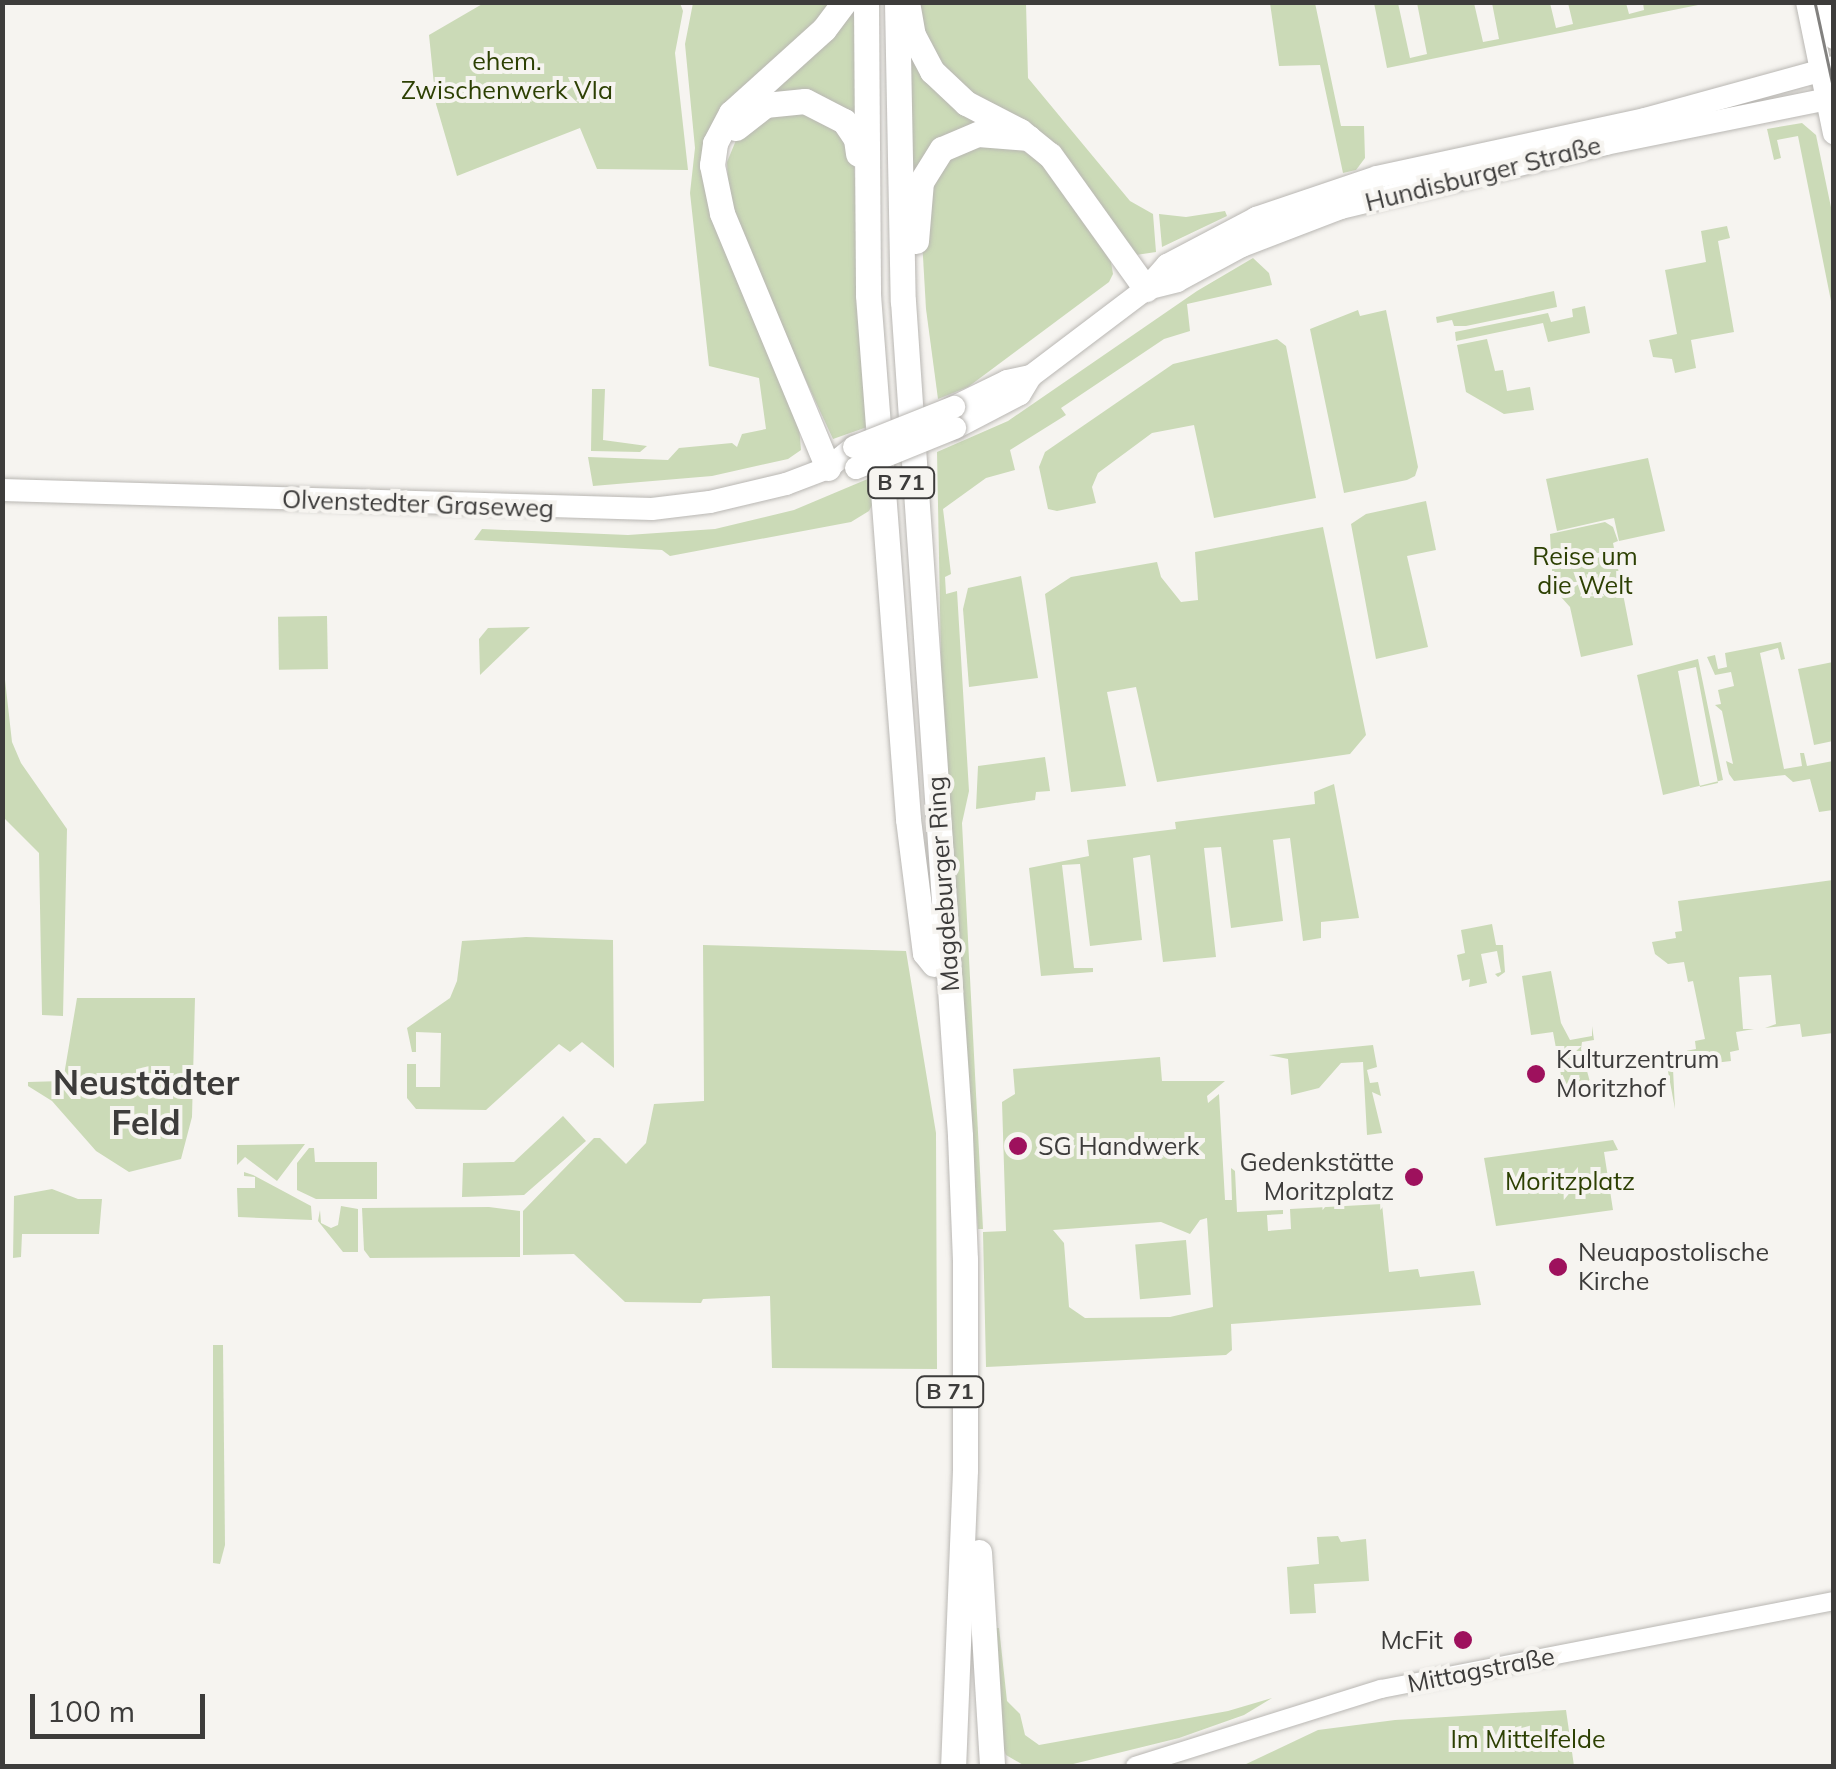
<!DOCTYPE html>
<meta charset="utf-8">
<style>
body{margin:0}
#map{position:relative;width:1836px;height:1769px;overflow:hidden;background:#f6f4f0;font-family:Mulish,sans-serif}
div>[style]{position:absolute}
.green>*{inset:0;background:#cbdab7;transform-origin:0 0}
.roads{filter:drop-shadow(0 0 2px #b9b7b3) drop-shadow(0 0 2px #b9b7b3)}
.minor>*{height:18px;margin:-9px;padding:0 9px;transform-origin:9px;border-radius:9px;background:#fff}
.major>*{height:22px;margin:-11px;padding:0 11px;transform-origin:11px;border-radius:11px;background:#fff}
.highway>*{height:25px;margin:-12.5px;padding:0 12.5px;transform-origin:12.5px;border-radius:12.5px;background:#fff}
.tram>*{height:2.5px;margin:-1.25px;padding:0 1.25px;transform-origin:1.25px;border-radius:1.25px;background:#82817f}
.bridges{filter:drop-shadow(0 0 2px #b9b7b3) drop-shadow(0 0 2px #b9b7b3)}
.major-bridge>*{height:22px;margin:-11px;padding:0 11px;transform-origin:11px;border-radius:11px;background:#fff}
.dots>*{width:28px;height:28px;translate:-50% -50%;box-sizing:border-box;border:5px solid #f6f4f0;border-radius:50%}
span{translate:-50% -50%;white-space:nowrap;text-align:center;line-height:1.15;-webkit-text-stroke:8px #f6f4f0;paint-order:stroke}
.shield-label span{padding:2px 8px;background:#f6f4f0;border:2px solid;border-radius:8px;-webkit-text-stroke-width:0}
.shield-label{font-size:22px;color:#3d3c3b;font-weight:700}
.park-label{font-size:25px;color:#2d4003}
.street-label{font-size:25px;color:#3d3c3b}
.poi-label{font-size:25px;color:#3d3c3b}
.left{translate:0 -50%;text-align:left}
.right{translate:-100% -50%;text-align:right}
.district-label{font-size:35px;color:#3d3c3b;font-weight:700}
.frame{position:absolute;inset:0;border:5px solid #3d3c3b;pointer-events:none}
.scale{position:absolute;left:30px;top:1694px;width:175px;height:45px;box-sizing:border-box;border:5px solid #3d3c3b;border-top:0;padding-left:12px;font-size:30px;line-height:35px;white-space:nowrap;color:#3d3c3b;-webkit-text-stroke:8px #f6f4f0;paint-order:stroke}
</style>
<div id="map">
<div class="green">
<div style="clip-path:polygon(484px 3px,680px 3px,683px 11px,675px 53px,688px 170px,597px 169px,580px 128px,457px 176px,436px 104px,429px 35px)"></div>
<div style="clip-path:polygon(693px 3px,833px 3px,711px 136px,799px 425px,801px 450px,788px 459px,712px 476px,593px 486px,588px 457px,668px 460px,679px 448px,732px 443px,737px 447px,742px 434px,766px 429px,759px 378px,709px 366px,690px 193px,695px 148px,685px 44px)"></div>
<div style="clip-path:polygon(860px 3px,860px 129px,752px 98px)"></div>
<div style="clip-path:polygon(911px 3px,1026px 3px,1028px 78px,1130px 201px,1153px 214px,1156px 252px,1136px 255px,1064px 153px,1049px 139px,996px 113px,938px 68px)"></div>
<div style="clip-path:polygon(1270px 3px,1315px 3px,1341px 126px,1364px 126px,1365px 158px,1356px 170px,1343px 173px,1320px 65px,1279px 66px)"></div>
<div style="clip-path:polygon(1374px 3px,1398px 3px,1410px 58px,1427px 54px,1417px 3px,1474px 3px,1483px 42px,1499px 39px,1492px 3px,1550px 3px,1556px 28px,1573px 24px,1568px 3px,1626px 3px,1629px 14px,1644px 10px,1643px 3px,1708px 3px,1387px 68px)"></div>
<div style="clip-path:polygon(905px 28px,989px 122px,975px 127px,910px 194px)"></div>
<div style="clip-path:polygon(781px 108px,836px 122px,854px 164px,870px 426px,833px 439px,768px 299px,735px 218px,728px 184px,727px 162px,739px 133px)"></div>
<div style="clip-path:polygon(1802px 123px,1816px 135px,1833px 217px,1833px 311px,1798px 136px,1777px 140px,1781px 158px,1774px 160px,1767px 129px)"></div>
<div style="clip-path:polygon(975px 142px,1017px 147px,1036px 159px,1060px 184px,1111px 262px,1113px 274px,1109px 282px,968px 387px,938px 399px,926px 309px,921px 222px,940px 162px)"></div>
<div style="clip-path:polygon(1225px 211px,1227px 216px,1162px 247px,1159px 214px,1186px 217px)"></div>
<div style="clip-path:polygon(1727px 226px,1730px 238px,1718px 241px,1734px 332px,1691px 340px,1696px 368px,1675px 373px,1672px 359px,1653px 357px,1649px 340px,1677px 334px,1665px 270px,1706px 262px,1701px 231px)"></div>
<div style="clip-path:polygon(1253px 258px,1269px 273px,1272px 285px,1187px 304px,1190px 331px,1164px 339px,1061px 408px,1066px 415px,1010px 450px,1015px 470px,986px 478px,943px 509px,951px 574px,945px 577px,946px 594px,957px 591px,969px 791px,962px 823px,983px 1229px,978px 1229px,942px 714px,937px 452px,1008px 421px,1197px 291px)"></div>
<div style="clip-path:polygon(1554px 291px,1557px 307px,1466px 326px,1454px 326px,1452px 320px,1437px 323px,1436px 317px)"></div>
<div style="clip-path:polygon(1585px 306px,1590px 333px,1548px 342px,1543px 323px,1456px 341px,1455px 332px,1548px 313px,1551px 322px,1573px 317px,1572px 309px)"></div>
<div style="clip-path:polygon(1358px 310px,1360px 316px,1386px 310px,1418px 467px,1415px 476px,1407px 480px,1344px 493px,1310px 329px)"></div>
<div style="clip-path:polygon(1277px 339px,1286px 346px,1316px 498px,1214px 518px,1194px 425px,1152px 433px,1098px 473px,1092px 487px,1096px 503px,1057px 511px,1048px 509px,1039px 467px,1045px 452px,1173px 364px)"></div>
<div style="clip-path:polygon(1487px 339px,1495px 371px,1503px 370px,1507px 391px,1530px 387px,1534px 410px,1504px 414px,1466px 392px,1457px 345px)"></div>
<div style="clip-path:polygon(592px 389px,605px 389px,603px 440px,647px 446px,640px 452px,591px 451px)"></div>
<div style="clip-path:polygon(1648px 458px,1665px 531px,1619px 541px,1614px 518px,1557px 531px,1546px 479px)"></div>
<div style="clip-path:polygon(870px 478px,876px 497px,869px 511px,851px 522px,670px 556px,662px 550px,474px 540px,482px 529px,628px 535px,715px 529px,794px 510px)"></div>
<div style="clip-path:polygon(1426px 501px,1436px 550px,1407px 556px,1428px 647px,1376px 659px,1351px 524px,1366px 514px)"></div>
<div style="clip-path:polygon(1605px 522px,1613px 527px,1618px 541px,1613px 543px,1633px 645px,1581px 657px,1570px 607px,1553px 588px,1550px 534px)"></div>
<div style="clip-path:polygon(1323px 527px,1366px 735px,1350px 754px,1157px 782px,1136px 687px,1107px 692px,1126px 786px,1071px 792px,1045px 594px,1071px 577px,1157px 562px,1161px 577px,1181px 602px,1198px 600px,1195px 552px)"></div>
<div style="clip-path:polygon(1021px 576px,1038px 678px,969px 687px,963px 609px,968px 588px)"></div>
<div style="left:327px;top:616px;width:53px;height:49px;rotate:89deg"></div>
<div style="clip-path:polygon(530px 627px,480px 675px,479px 639px,488px 628px)"></div>
<div style="clip-path:polygon(1781px 642px,1785px 659px,1781px 660px,1778px 648px,1760px 653px,1784px 769px,1802px 766px,1800px 753px,1804px 753px,1807px 766px,1833px 761px,1833px 810px,1819px 812px,1810px 779px,1793px 782px,1785px 775px,1734px 781px,1729px 774px,1726px 761px,1733px 764px,1722px 711px,1715px 705px,1721px 704px,1718px 690px,1734px 686px,1731px 672px,1715px 675px,1707px 657px,1715px 655px,1718px 669px,1727px 667px,1725px 653px)"></div>
<div style="clip-path:polygon(2px 653px,12px 742px,21px 763px,67px 829px,63px 1016px,42px 1015px,39px 853px,3px 817px)"></div>
<div style="clip-path:polygon(evenodd,1698px 659px,1723px 780px,1663px 795px,1637px 675px,1698px 659px,1696px 667px,1718px 783px,1700px 787px,1678px 671px,1696px 667px)"></div>
<div style="clip-path:polygon(1833px 662px,1833px 741px,1814px 745px,1798px 669px)"></div>
<div style="clip-path:polygon(1045px 757px,1050px 791px,1036px 792px,1035px 800px,976px 809px,978px 766px)"></div>
<div style="clip-path:polygon(1334px 784px,1359px 918px,1321px 922px,1321px 938px,1303px 941px,1290px 838px,1273px 840px,1283px 921px,1231px 928px,1221px 847px,1204px 848px,1216px 957px,1163px 962px,1150px 855px,1133px 858px,1142px 940px,1090px 946px,1080px 864px,1062px 865px,1074px 968px,1093px 968px,1093px 972px,1041px 976px,1029px 868px,1089px 856px,1087px 840px,1176px 829px,1175px 822px,1315px 804px,1314px 792px)"></div>
<div style="clip-path:polygon(1833px 880px,1833px 1033px,1802px 1037px,1800px 1024px,1765px 1028px,1776px 1024px,1771px 975px,1739px 977px,1743px 1029px,1754px 1029px,1736px 1032px,1739px 1050px,1730px 1052px,1731px 1061px,1681px 1067px,1677px 1063px,1673px 1069px,1675px 1109px,1665px 1055px,1696px 1049px,1695px 1041px,1705px 1039px,1693px 981px,1688px 982px,1684px 962px,1668px 964px,1655px 954px,1652px 942px,1676px 938px,1675px 932px,1682px 931px,1678px 901px)"></div>
<div style="clip-path:polygon(1492px 924px,1496px 945px,1503px 945px,1505px 972px,1498px 977px,1495px 974px,1501px 972px,1497px 951px,1481px 954px,1487px 983px,1469px 987px,1470px 979px,1462px 981px,1457px 955px,1465px 953px,1461px 930px)"></div>
<div style="clip-path:polygon(526px 937px,613px 940px,614px 1068px,582px 1042px,570px 1052px,559px 1044px,486px 1110px,416px 1109px,407px 1098px,407px 1064px,416px 1064px,416px 1087px,440px 1087px,441px 1033px,416px 1032px,416px 1052px,412px 1052px,407px 1028px,450px 998px,457px 981px,462px 941px)"></div>
<div style="clip-path:polygon(703px 945px,906px 951px,936px 1133px,937px 1369px,772px 1368px,770px 1296px,703px 1299px,701px 1303px,625px 1302px,574px 1254px,523px 1255px,523px 1211px,594px 1138px,600px 1138px,626px 1164px,646px 1143px,654px 1104px,704px 1101px)"></div>
<div style="clip-path:polygon(1551px 971px,1561px 1023px,1570px 1040px,1592px 1036px,1592px 1026px,1594px 1040px,1582px 1042px,1581px 1049px,1590px 1082px,1563px 1086px,1553px 1032px,1531px 1035px,1522px 976px)"></div>
<div style="clip-path:polygon(77px 998px,195px 998px,192px 1117px,181px 1159px,129px 1172px,96px 1151px,52px 1101px,28px 1086px,28px 1082px,63px 1081px)"></div>
<div style="clip-path:polygon(1373px 1045px,1377px 1067px,1367px 1070px,1370px 1083px,1378px 1082px,1381px 1096px,1372px 1092px,1382px 1133px,1367px 1135px,1363px 1062px,1341px 1063px,1319px 1088px,1291px 1095px,1288px 1059px,1269px 1055px)"></div>
<div style="clip-path:polygon(evenodd,1160px 1057px,1162px 1081px,1225px 1081px,1207px 1096px,1208px 1103px,1219px 1094px,1225px 1200px,1232px 1200px,1231px 1168px,1235px 1171px,1237px 1212px,1283px 1210px,1283px 1214px,1267px 1215px,1268px 1231px,1291px 1229px,1290px 1209px,1382px 1204px,1389px 1272px,1418px 1269px,1420px 1277px,1474px 1271px,1481px 1305px,1231px 1324px,1232px 1350px,1226px 1355px,986px 1367px,983px 1232px,1006px 1231px,1002px 1102px,1015px 1094px,1013px 1069px,1160px 1057px,1207px 1218px,1213px 1307px,1170px 1317px,1085px 1318px,1069px 1307px,1064px 1243px,1053px 1230px,1161px 1222px,1190px 1234px,1200px 1220px,1207px 1218px)"></div>
<div style="clip-path:polygon(563px 1116px,586px 1141px,524px 1195px,462px 1197px,463px 1163px,514px 1162px)"></div>
<div style="clip-path:polygon(1613px 1140px,1618px 1150px,1604px 1152px,1613px 1210px,1496px 1226px,1484px 1158px)"></div>
<div style="clip-path:polygon(305px 1144px,277px 1181px,245px 1157px,237px 1165px,237px 1145px)"></div>
<div style="clip-path:polygon(309px 1148px,314px 1148px,315px 1162px,377px 1162px,377px 1199px,316px 1199px,297px 1190px,297px 1163px)"></div>
<div style="clip-path:polygon(244px 1172px,253px 1175px,311px 1206px,312px 1220px,238px 1217px,237px 1188px,255px 1188px,255px 1177px,244px 1176px)"></div>
<div style="clip-path:polygon(52px 1189px,78px 1199px,102px 1199px,99px 1234px,22px 1234px,21px 1257px,13px 1258px,14px 1196px)"></div>
<div style="clip-path:polygon(341px 1206px,358px 1209px,358px 1252px,343px 1252px,318px 1221px,320px 1210px,321px 1223px,331px 1228px,338px 1225px)"></div>
<div style="clip-path:polygon(489px 1207px,520px 1211px,520px 1257px,370px 1258px,364px 1250px,362px 1208px)"></div>
<div style="left:1186px;top:1240px;width:55px;height:51px;rotate:85deg"></div>
<div style="clip-path:polygon(213px 1345px,223px 1345px,225px 1545px,220px 1564px,213px 1563px)"></div>
<div style="clip-path:polygon(1338px 1536px,1341px 1542px,1366px 1539px,1369px 1581px,1314px 1584px,1316px 1613px,1290px 1614px,1287px 1567px,1319px 1564px,1317px 1537px)"></div>
<div style="clip-path:polygon(993px 1628px,999px 1628px,1007px 1701px,1020px 1714px,1025px 1735px,1039px 1745px,1228px 1711px,1272px 1698px,1244px 1715px,1179px 1738px,1065px 1766px,1025px 1766px,1006px 1755px,999px 1739px)"></div>
<div style="clip-path:polygon(1566px 1710px,1574px 1766px,1242px 1766px,1318px 1730px,1395px 1720px)"></div>
</div>
<div class="roads">
<div class="minor">
<div style="left:1135px;top:1766px;width:258px;rotate:-17.4deg"></div>
<div style="left:1381px;top:1689px;width:461px;rotate:-11deg"></div>
</div>
<div class="major">
<div style="left:1807px;top:2px;width:134px;rotate:78.4deg"></div>
<div style="left:1826px;top:2px;width:37px;rotate:77deg"></div>
<div style="left:1146px;top:289px;width:32px;rotate:-14deg"></div>
<div style="left:1177px;top:281px;width:74px;rotate:-28.3deg"></div>
<div style="left:1242px;top:246px;width:106px;rotate:-21deg"></div>
<div style="left:1341px;top:208px;width:272px;rotate:-13.6deg"></div>
<div style="left:1605px;top:144px;width:234px;rotate:-11.4deg"></div>
<div style="left:954px;top:407px;width:59px;rotate:-26.1deg"></div>
<div style="left:1007px;top:381px;width:25px;rotate:-12deg"></div>
<div style="left:955px;top:428px;width:73px;rotate:-27.6deg"></div>
<div style="left:1020px;top:394px;width:21px;rotate:-59deg"></div>
<div style="left:1031px;top:376px;width:144px;rotate:-37.1deg"></div>
<div style="left:1146px;top:289px;width:32px;rotate:-49deg"></div>
<div style="left:1167px;top:265px;width:101px;rotate:-27.8deg"></div>
<div style="left:1256px;top:218px;width:128px;rotate:-18.7deg"></div>
<div style="left:1377px;top:177px;width:274px;rotate:-12.2deg"></div>
<div style="left:1645px;top:119px;width:196px;rotate:-15.4deg"></div>
<div style="left:2px;top:490px;width:650px;rotate:1.67deg"></div>
<div style="left:652px;top:509px;width:58px;rotate:-6.9deg"></div>
<div style="left:710px;top:502px;width:78px;rotate:-13.3deg"></div>
<div style="left:786px;top:484px;width:45px;rotate:-20.9deg"></div>
<div style="left:828px;top:468px;width:33px;rotate:-39deg"></div>
</div>
<div class="highway">
<div style="left:866px;top:2px;width:293px;rotate:89.6deg"></div>
<div style="left:868px;top:295px;width:526px;rotate:85.63deg"></div>
<div style="left:908px;top:819px;width:135px;rotate:82.8deg"></div>
<div style="left:925px;top:953px;width:14px;rotate:51deg"></div>
<div style="left:897px;top:2px;width:299px;rotate:88.9deg"></div>
<div style="left:903px;top:301px;width:837px;rotate:86.09deg"></div>
<div style="left:960px;top:1136px;width:123px;rotate:87.7deg"></div>
<div style="left:965px;top:1259px;width:211px;rotate:90deg"></div>
<div style="left:965px;top:1470px;width:296px;rotate:92.3deg"></div>
<div style="left:907px;top:2px;width:34px;rotate:80deg"></div>
<div style="left:913px;top:35px;width:41px;rotate:62.2deg"></div>
<div style="left:932px;top:71px;width:47px;rotate:43.3deg"></div>
<div style="left:966px;top:103px;width:61px;rotate:27.4deg"></div>
<div style="left:1020px;top:131px;width:38px;rotate:39deg"></div>
<div style="left:1050px;top:155px;width:165px;rotate:54.4deg"></div>
<div style="left:736px;top:128px;width:37px;rotate:-38deg"></div>
<div style="left:765px;top:105px;width:40px;rotate:-5.7deg"></div>
<div style="left:805px;top:101px;width:44px;rotate:27.1deg"></div>
<div style="left:844px;top:121px;width:22px;rotate:56deg"></div>
<div style="left:856px;top:139px;width:15px;rotate:82deg"></div>
<div style="left:916px;top:241px;width:59px;rotate:-85.2deg"></div>
<div style="left:921px;top:182px;width:39px;rotate:-58deg"></div>
<div style="left:942px;top:149px;width:39px;rotate:-23deg"></div>
<div style="left:978px;top:134px;width:51px;rotate:4.5deg"></div>
<div style="left:828px;top:468px;width:276px;rotate:-112.6deg"></div>
<div style="left:722px;top:213px;width:49px;rotate:-101.8deg"></div>
<div style="left:712px;top:165px;width:22px;rotate:-82deg"></div>
<div style="left:715px;top:143px;width:34px;rotate:-62deg"></div>
<div style="left:731px;top:113px;width:125px;rotate:-42.1deg"></div>
<div style="left:824px;top:29px;width:34px;rotate:-53deg"></div>
<div style="left:979px;top:1552px;width:214px;rotate:86.5deg"></div>
</div>
</div>
<div class="tram">
<div style="left:1815px;top:2px;width:90px;rotate:77.8deg"></div>
</div>
<div class="bridges">
<div class="major-bridge">
<div style="left:854px;top:447px;width:108px;rotate:-21.8deg"></div>
<div style="left:856px;top:468px;width:107px;rotate:-22deg"></div>
</div>
</div>
<div class="dots">
<div style="left:1536px;top:1074px;background:#9e115d"></div>
<div style="left:1018px;top:1146px;background:#9e115d"></div>
<div style="left:1414px;top:1177px;background:#9e115d"></div>
<div style="left:1558px;top:1267px;background:#9e115d"></div>
<div style="left:1463px;top:1640px;background:#9e115d"></div>
</div>
<div class="shield-label">
<span style="left:901px;top:483px">B 71</span>
<span style="left:950px;top:1392px">B 71</span>
</div>
<div class="park-label">
<span style="left:507px;top:76px">ehem.<br>Zwischenwerk VIa</span>
<span style="left:1585px;top:571px">Reise um<br>die Welt</span>
<span style="left:1570px;top:1181px">Moritzplatz</span>
<span style="left:1528px;top:1739px">Im Mittelfelde</span>
</div>
<div class="street-label">
<span style="left:1483px;top:174px;rotate:-14deg">Hundisburger Straße</span>
<span style="left:418px;top:504px;rotate:2deg">Olvenstedter Graseweg</span>
<span style="left:943px;top:884px;rotate:-94deg">Magdeburger Ring</span>
<span style="left:1481px;top:1670px;rotate:-11deg">Mittagstraße</span>
</div>
<div class="poi-label">
<span class="left" style="left:1556px;top:1074px">Kulturzentrum<br>Moritzhof</span>
<span class="left" style="left:1038px;top:1146px">SG Handwerk</span>
<span class="right" style="left:1394px;top:1177px">Gedenkstätte<br>Moritzplatz</span>
<span class="left" style="left:1578px;top:1267px">Neuapostolische<br>Kirche</span>
<span class="right" style="left:1443px;top:1640px">McFit</span>
</div>
<div class="district-label">
<span style="left:146px;top:1102px">Neustädter<br>Feld</span>
</div>
<div class="frame"></div>
<div class="scale">100 m</div>
</div>
